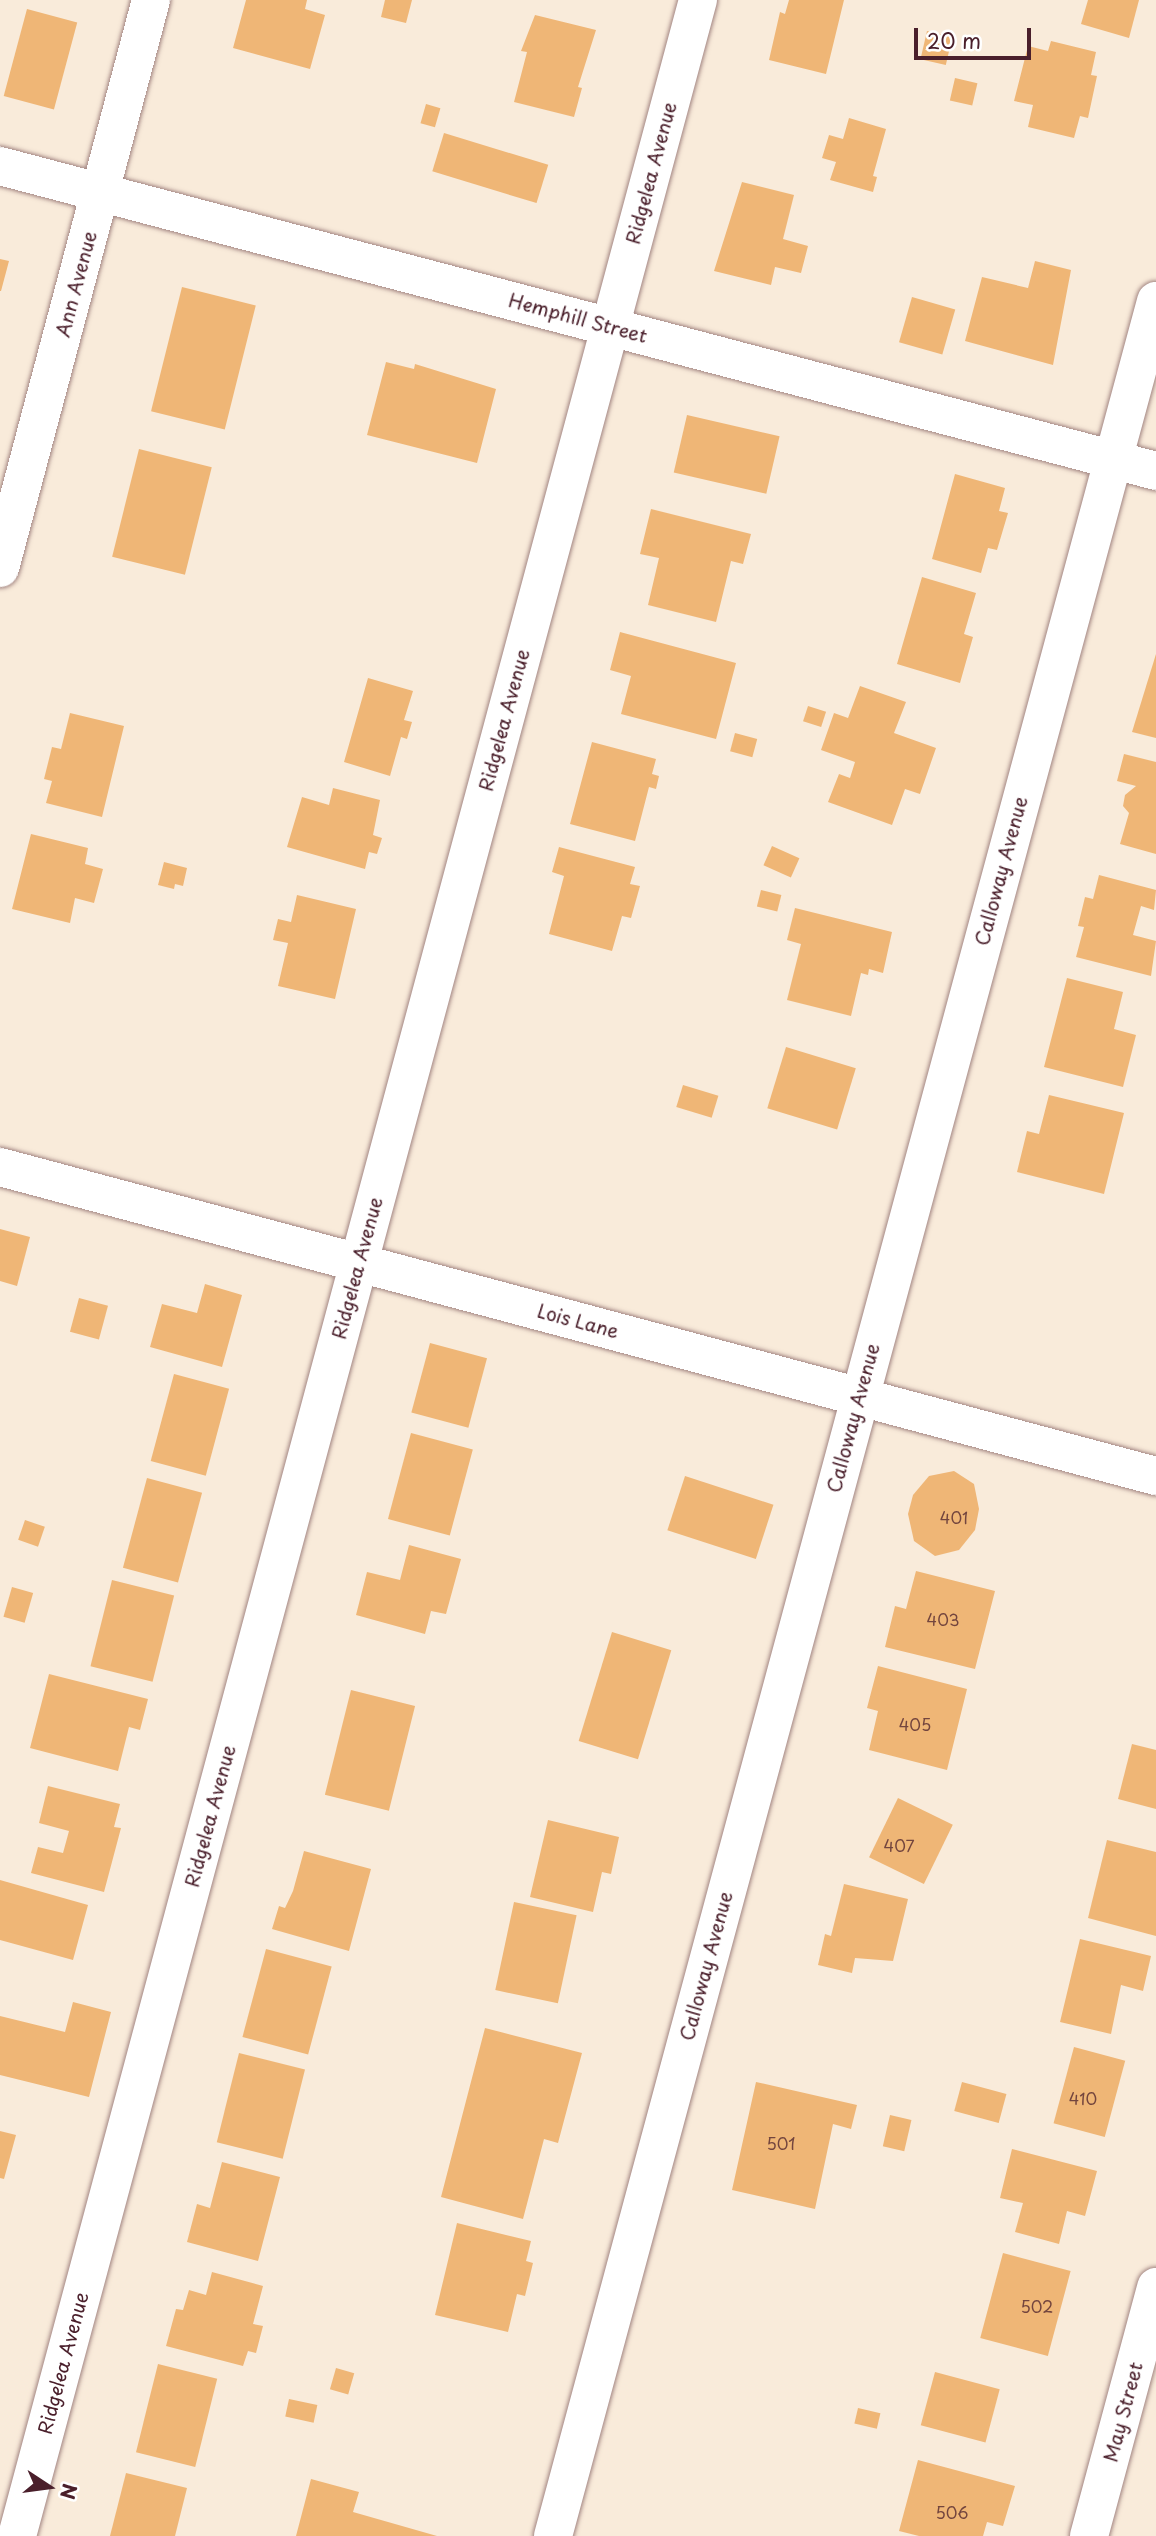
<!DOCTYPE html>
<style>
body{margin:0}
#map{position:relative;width:1156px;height:2536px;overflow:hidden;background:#f9ebda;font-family:"Playpen Sans",sans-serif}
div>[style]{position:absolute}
.building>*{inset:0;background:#efb676;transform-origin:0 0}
.roads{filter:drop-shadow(0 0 2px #a28582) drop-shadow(0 0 2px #a28582)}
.street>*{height:38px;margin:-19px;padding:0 19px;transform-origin:19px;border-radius:19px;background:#fff}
span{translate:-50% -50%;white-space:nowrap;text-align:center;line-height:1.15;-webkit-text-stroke:5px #fff;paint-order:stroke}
.number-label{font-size:16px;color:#73453e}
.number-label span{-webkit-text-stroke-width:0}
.street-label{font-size:19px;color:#4a1f2b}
.north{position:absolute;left:14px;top:2452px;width:70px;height:70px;-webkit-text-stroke:5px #fff;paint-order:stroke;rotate:103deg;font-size:19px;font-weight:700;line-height:28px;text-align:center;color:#4a1f2b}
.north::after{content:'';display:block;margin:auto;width:24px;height:32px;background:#4a1f2b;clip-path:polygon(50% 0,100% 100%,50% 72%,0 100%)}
.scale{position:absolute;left:914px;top:28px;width:117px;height:32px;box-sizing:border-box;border:4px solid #4a1f2b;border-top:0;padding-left:9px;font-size:21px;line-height:24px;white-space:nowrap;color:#4a1f2b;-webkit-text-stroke:5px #fff;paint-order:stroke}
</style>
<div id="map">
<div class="building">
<div style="clip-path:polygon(246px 0,307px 0,305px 9px,325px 15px,310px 69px,233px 48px)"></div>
<div style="clip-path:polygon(385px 0,412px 0,406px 23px,381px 17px)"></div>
<div style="clip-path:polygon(789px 0,844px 0,826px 74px,769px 60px,780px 12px,785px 14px)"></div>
<div style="clip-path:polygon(1088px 0,1139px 0,1129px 38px,1081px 24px)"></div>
<div style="left:27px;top:9px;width:52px;height:90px;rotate:15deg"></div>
<div style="clip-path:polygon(535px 15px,596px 30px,578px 87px,582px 88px,574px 117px,514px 102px,527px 52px,521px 51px)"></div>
<div style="left:927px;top:31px;width:26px;height:29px;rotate:13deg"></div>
<div style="clip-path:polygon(1051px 41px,1096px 52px,1091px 75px,1097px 76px,1088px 118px,1080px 116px,1074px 138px,1028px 127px,1033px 105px,1014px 101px,1028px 46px,1048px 51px)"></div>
<div style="left:955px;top:78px;width:23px;height:23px;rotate:13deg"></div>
<div style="left:426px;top:104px;width:15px;height:20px;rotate:16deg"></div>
<div style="clip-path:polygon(849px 118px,886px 129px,873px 176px,877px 177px,873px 192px,830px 180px,836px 162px,822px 158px,829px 135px,843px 139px)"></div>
<div style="left:444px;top:133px;width:109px;height:40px;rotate:17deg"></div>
<div style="clip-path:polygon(742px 182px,794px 195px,783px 239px,808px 246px,801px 273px,775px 267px,771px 285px,714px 271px)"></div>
<div style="clip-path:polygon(0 259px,9px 261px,1px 291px,0 291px)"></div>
<div style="clip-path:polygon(1035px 261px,1071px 270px,1053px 365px,965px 341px,982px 277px,1028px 288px)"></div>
<div style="left:182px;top:287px;width:76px;height:128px;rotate:14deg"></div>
<div style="left:912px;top:297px;width:45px;height:47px;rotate:16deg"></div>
<div style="clip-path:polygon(386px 362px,414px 369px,415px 364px,496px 389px,477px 463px,367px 435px)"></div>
<div style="left:687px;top:415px;width:95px;height:59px;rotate:13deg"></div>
<div style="left:139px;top:449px;width:75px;height:111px;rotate:14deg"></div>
<div style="clip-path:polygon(955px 474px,1005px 488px,999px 511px,1008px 513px,997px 550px,988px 548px,981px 573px,932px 559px)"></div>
<div style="clip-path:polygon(651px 509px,751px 534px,743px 564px,731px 561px,716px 622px,648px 605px,659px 558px,640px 554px)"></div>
<div style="clip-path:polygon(922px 577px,976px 593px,964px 634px,973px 637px,960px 683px,897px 664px)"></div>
<div style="clip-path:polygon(620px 632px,736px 663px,716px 739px,621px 714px,631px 676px,610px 670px)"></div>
<div style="clip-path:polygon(1156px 654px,1156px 738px,1132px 732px)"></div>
<div style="clip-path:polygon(368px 678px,413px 691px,404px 720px,412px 722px,407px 739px,401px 737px,390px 776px,344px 762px)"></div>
<div style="clip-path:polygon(860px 686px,906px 702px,894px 733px,936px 748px,920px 794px,905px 789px,892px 825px,828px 802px,839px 774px,850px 778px,855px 762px,821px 750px,834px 713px,848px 718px)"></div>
<div style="left:808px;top:706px;width:19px;height:16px;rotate:18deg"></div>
<div style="clip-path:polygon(70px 713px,124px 726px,102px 817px,46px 803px,52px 781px,44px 779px,52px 747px,61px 749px)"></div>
<div style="left:735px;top:733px;width:23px;height:19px;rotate:15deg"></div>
<div style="clip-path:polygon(592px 742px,656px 759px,652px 774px,659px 776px,656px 789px,649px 787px,635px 841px,570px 824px)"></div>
<div style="clip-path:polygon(1124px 754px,1156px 762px,1156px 854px,1120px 844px,1129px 813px,1123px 806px,1125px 795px,1136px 786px,1117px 781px)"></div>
<div style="clip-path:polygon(333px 788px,380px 800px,373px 835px,382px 838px,377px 854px,369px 852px,365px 869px,287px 847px,302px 797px,329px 805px)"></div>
<div style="clip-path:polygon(31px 834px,88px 848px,85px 864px,103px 869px,94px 903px,75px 898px,70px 923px,12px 909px)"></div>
<div style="left:772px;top:846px;width:30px;height:21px;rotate:24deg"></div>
<div style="clip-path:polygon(559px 847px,635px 867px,630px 884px,640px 886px,631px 918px,622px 916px,612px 951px,549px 934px,564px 876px,552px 872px)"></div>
<div style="clip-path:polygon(164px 862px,187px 868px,183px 886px,175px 884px,174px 889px,158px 885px)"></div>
<div style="clip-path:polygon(1099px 875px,1156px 890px,1154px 910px,1141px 906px,1133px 935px,1156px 941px,1151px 976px,1076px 957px,1084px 927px,1078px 926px,1085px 897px,1093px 899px)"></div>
<div style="left:761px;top:890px;width:21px;height:17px;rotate:14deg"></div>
<div style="clip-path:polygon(297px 895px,356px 909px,335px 999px,278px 986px,288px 943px,273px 940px,278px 919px,291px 922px)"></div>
<div style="clip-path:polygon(795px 908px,892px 932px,883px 973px,869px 969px,868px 975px,861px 973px,851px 1016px,787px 1000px,801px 944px,787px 940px)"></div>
<div style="clip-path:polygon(1067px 978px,1123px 992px,1114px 1029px,1136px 1035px,1123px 1087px,1044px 1067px)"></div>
<div style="left:786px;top:1047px;width:73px;height:64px;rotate:17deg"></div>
<div style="left:683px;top:1085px;width:37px;height:23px;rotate:17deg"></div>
<div style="clip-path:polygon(1049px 1095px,1124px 1113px,1104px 1194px,1017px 1172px,1027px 1131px,1039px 1134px)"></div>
<div style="clip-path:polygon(0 1229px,30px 1237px,17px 1286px,0 1281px)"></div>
<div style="clip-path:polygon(205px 1284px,242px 1295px,222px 1367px,150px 1347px,162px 1304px,197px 1313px)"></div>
<div style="left:79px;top:1298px;width:30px;height:35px;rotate:15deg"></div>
<div style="left:430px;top:1343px;width:59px;height:72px;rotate:15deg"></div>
<div style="left:174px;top:1374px;width:57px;height:90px;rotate:15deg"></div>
<div style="left:411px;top:1433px;width:64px;height:89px;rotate:15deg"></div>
<div style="clip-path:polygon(954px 1471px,974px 1484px,979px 1509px,975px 1530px,959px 1550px,935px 1556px,914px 1541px,908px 1514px,913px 1495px,929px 1476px)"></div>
<div style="left:685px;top:1476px;width:93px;height:57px;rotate:18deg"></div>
<div style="left:147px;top:1478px;width:57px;height:93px;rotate:15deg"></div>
<div style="left:25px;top:1520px;width:21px;height:21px;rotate:19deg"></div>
<div style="clip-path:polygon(409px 1545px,461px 1559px,446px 1614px,431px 1611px,425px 1634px,356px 1615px,367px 1572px,400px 1580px)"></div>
<div style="clip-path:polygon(916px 1571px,995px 1591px,975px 1669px,885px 1647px,895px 1606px,906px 1609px)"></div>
<div style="left:112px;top:1580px;width:64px;height:89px;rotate:14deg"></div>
<div style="left:12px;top:1587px;width:22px;height:31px;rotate:16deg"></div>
<div style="left:612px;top:1632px;width:62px;height:114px;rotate:17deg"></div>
<div style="clip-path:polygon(878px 1666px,967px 1689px,947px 1770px,869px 1750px,878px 1711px,867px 1708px)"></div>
<div style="clip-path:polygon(49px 1674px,148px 1699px,140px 1730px,129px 1727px,118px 1771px,30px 1748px)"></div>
<div style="left:351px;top:1690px;width:66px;height:108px;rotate:14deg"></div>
<div style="clip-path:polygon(1132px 1744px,1156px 1750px,1156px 1809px,1118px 1799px)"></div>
<div style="clip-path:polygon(48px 1786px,120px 1804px,114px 1827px,121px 1828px,104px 1892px,31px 1873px,38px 1847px,63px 1853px,69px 1831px,39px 1823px)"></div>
<div style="left:898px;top:1798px;width:61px;height:66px;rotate:26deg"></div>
<div style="clip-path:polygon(548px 1820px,619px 1837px,611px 1874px,602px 1872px,593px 1912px,530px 1897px)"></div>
<div style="clip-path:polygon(1107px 1840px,1156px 1852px,1156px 1936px,1088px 1918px)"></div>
<div style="clip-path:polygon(304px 1851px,371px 1869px,349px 1951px,272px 1929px,279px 1906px,285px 1908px,293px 1891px)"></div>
<div style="clip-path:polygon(0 1880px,88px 1905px,73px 1960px,0 1940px)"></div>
<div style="clip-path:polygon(844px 1884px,908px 1899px,893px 1961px,855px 1958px,852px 1973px,818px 1965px,825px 1934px,831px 1936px)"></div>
<div style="left:514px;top:1902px;width:64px;height:90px;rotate:12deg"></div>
<div style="clip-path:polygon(1080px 1939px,1151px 1956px,1143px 1991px,1121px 1985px,1111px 2034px,1060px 2022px)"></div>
<div style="left:266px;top:1949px;width:68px;height:91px;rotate:15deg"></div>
<div style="clip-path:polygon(73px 2002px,111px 2012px,89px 2097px,0 2075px,0 2016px,65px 2032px)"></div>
<div style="clip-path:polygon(485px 2028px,582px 2053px,558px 2143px,544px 2139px,523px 2219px,441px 2197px)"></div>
<div style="left:1074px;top:2047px;width:53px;height:79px;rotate:15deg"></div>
<div style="left:239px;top:2053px;width:68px;height:92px;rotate:14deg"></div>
<div style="clip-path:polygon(756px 2082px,857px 2105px,851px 2129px,833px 2124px,815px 2209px,732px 2190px)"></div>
<div style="left:962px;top:2082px;width:46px;height:30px;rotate:15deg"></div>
<div style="left:890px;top:2115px;width:22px;height:32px;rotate:13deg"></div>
<div style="clip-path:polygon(0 2131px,16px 2135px,4px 2179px,0 2178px)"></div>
<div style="clip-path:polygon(1012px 2149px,1097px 2171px,1085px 2216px,1067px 2211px,1059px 2244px,1015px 2232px,1023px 2203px,1000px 2198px)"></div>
<div style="clip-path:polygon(222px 2162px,280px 2177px,258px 2261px,187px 2242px,197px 2204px,210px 2208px)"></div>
<div style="clip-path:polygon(457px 2223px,531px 2241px,526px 2261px,533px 2263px,525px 2296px,517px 2294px,508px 2332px,435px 2315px)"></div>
<div style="left:1003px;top:2253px;width:70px;height:88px;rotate:15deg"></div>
<div style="clip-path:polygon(212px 2272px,263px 2286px,253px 2324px,263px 2326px,256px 2353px,248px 2351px,243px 2366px,166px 2346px,176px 2309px,183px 2310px,189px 2290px,206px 2295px)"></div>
<div style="left:158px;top:2364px;width:61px;height:91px;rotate:14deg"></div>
<div style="left:336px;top:2368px;width:19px;height:22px;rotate:16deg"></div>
<div style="left:935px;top:2372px;width:67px;height:55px;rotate:15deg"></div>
<div style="left:289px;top:2399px;width:29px;height:18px;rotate:12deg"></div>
<div style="left:858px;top:2408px;width:23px;height:16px;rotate:13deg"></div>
<div style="clip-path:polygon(918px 2460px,1015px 2486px,1003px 2526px,987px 2522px,983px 2536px,919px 2536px,899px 2531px)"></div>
<div style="clip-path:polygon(126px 2473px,187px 2488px,175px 2536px,110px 2536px)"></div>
<div style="clip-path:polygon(311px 2479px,359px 2492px,353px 2512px,437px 2536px,296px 2536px)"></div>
</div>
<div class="roads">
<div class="street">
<div style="left:0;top:166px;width:1196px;rotate:14.78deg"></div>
<div style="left:0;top:568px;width:588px;rotate:-75.11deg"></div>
<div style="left:0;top:1167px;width:1197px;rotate:14.97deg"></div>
<div style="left:17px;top:2536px;width:2626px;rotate:-74.97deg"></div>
<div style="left:553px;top:2536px;width:2315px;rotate:-74.9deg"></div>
<div style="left:1089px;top:2536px;width:258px;rotate:-74.9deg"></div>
</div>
</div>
<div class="number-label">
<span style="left:954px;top:1517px">401</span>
<span style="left:943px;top:1619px">403</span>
<span style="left:915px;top:1724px">405</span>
<span style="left:899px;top:1845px">407</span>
<span style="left:1083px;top:2098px">410</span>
<span style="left:781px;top:2143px">501</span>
<span style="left:1037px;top:2306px">502</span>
<span style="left:952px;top:2512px">506</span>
</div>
<div class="street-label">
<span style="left:651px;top:173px;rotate:-75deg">Ridgelea Avenue</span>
<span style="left:76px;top:284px;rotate:-75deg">Ann Avenue</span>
<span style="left:578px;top:318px;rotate:15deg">Hemphill Street</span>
<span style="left:504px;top:720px;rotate:-75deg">Ridgelea Avenue</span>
<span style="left:1001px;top:871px;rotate:-75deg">Calloway Avenue</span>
<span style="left:357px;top:1268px;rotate:-75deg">Ridgelea Avenue</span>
<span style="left:578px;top:1321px;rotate:15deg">Lois Lane</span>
<span style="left:853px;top:1418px;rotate:-75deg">Calloway Avenue</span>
<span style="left:210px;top:1816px;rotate:-75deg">Ridgelea Avenue</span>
<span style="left:706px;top:1966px;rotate:-75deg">Calloway Avenue</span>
<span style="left:63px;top:2363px;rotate:-75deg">Ridgelea Avenue</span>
<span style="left:1123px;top:2412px;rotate:-75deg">May Street</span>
</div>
<div class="north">N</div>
<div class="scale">20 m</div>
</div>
